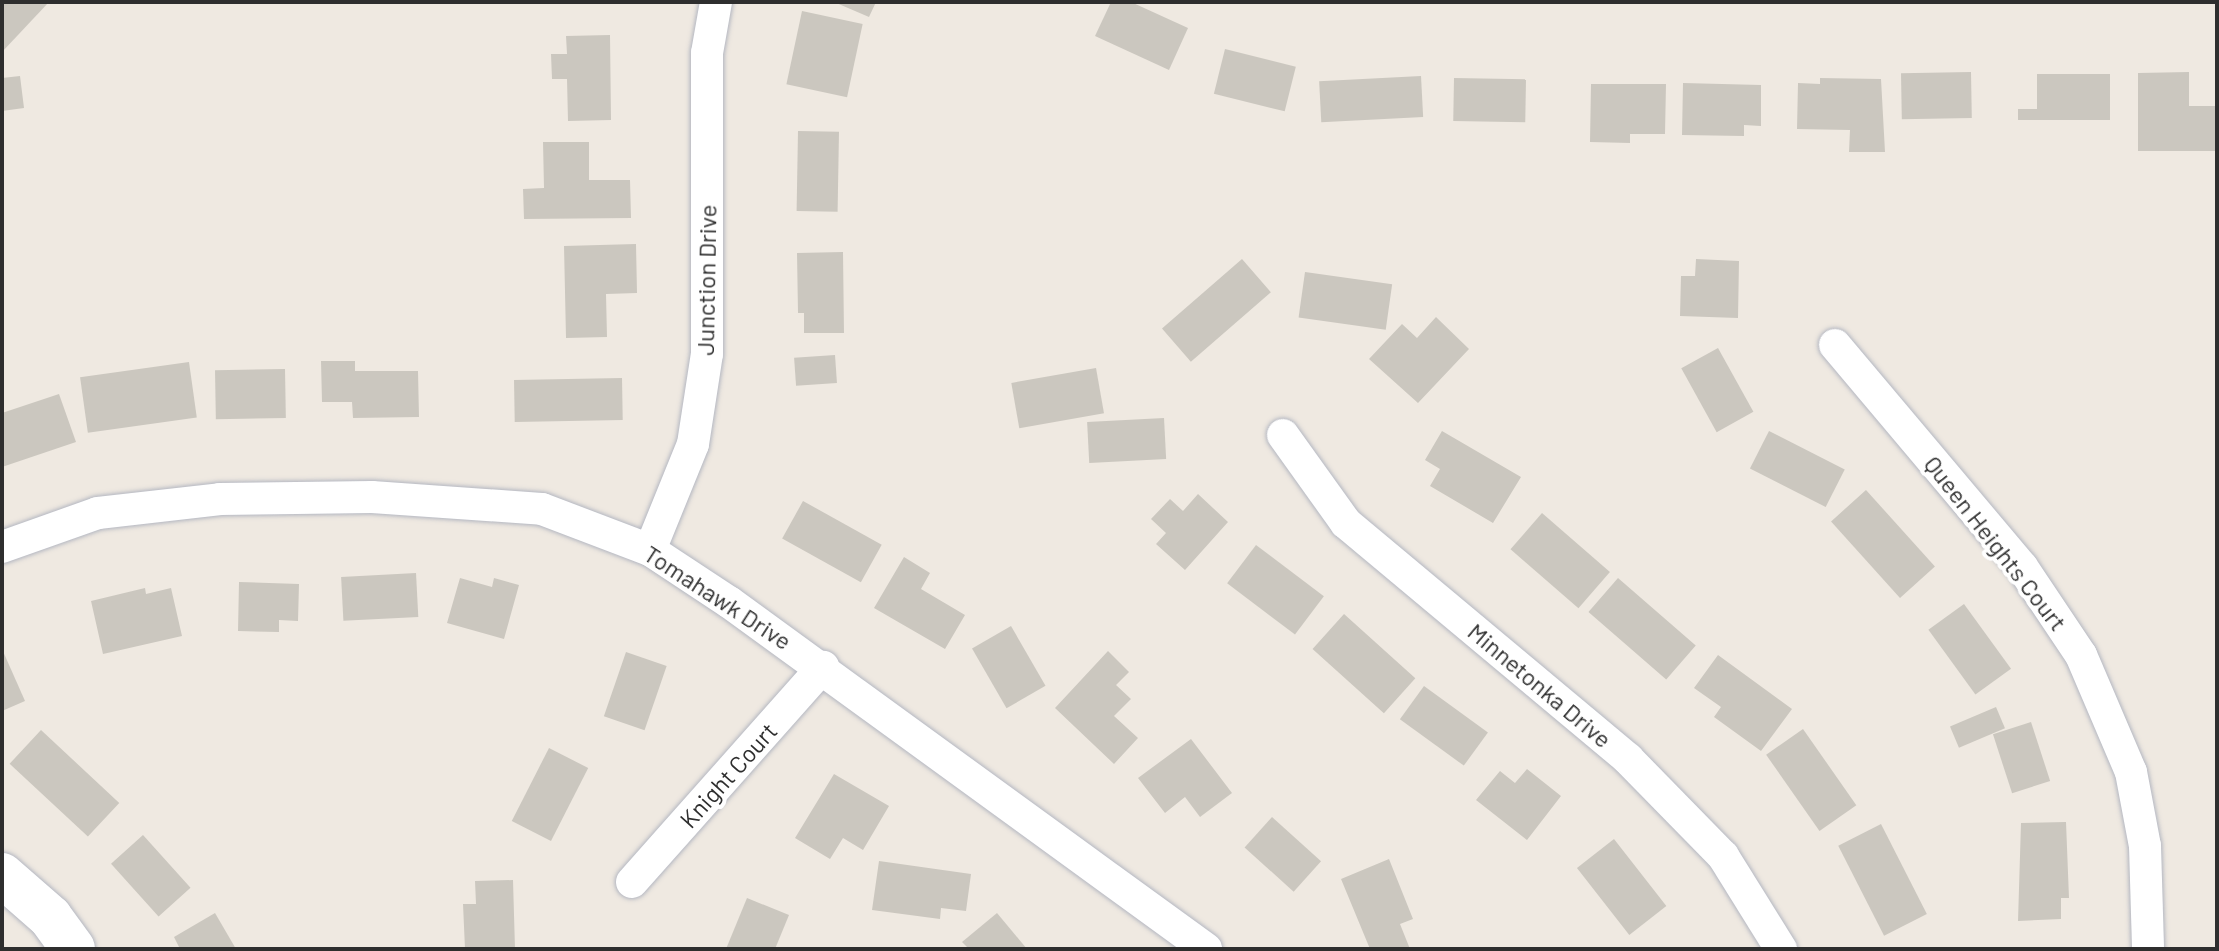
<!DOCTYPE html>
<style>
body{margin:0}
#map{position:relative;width:2219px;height:951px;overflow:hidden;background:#efe9e1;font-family:Barlow,sans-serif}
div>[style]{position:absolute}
.building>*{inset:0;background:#cbc7bf;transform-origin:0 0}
.roads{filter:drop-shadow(0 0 2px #b4b7c1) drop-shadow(0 0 2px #b4b7c1)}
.street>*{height:32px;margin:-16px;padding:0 16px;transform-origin:16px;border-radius:16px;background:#fff}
.secondary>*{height:44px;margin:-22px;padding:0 22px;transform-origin:22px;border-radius:22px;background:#fff}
span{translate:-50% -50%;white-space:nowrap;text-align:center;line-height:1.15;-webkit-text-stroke:8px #fff;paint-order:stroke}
.street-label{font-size:24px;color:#2e2e2e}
.frame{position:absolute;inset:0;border:4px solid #2e2e2e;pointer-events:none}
</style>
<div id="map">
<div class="building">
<div style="clip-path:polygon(2px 2px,49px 2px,2px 52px)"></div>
<div style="clip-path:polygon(834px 2px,876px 2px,869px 17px)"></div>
<div style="clip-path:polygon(1111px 2px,1131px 2px,1188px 28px,1169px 70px,1095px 36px)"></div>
<div style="left:802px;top:11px;width:62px;height:75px;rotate:12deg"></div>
<div style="clip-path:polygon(610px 35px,611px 120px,568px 121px,567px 79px,552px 79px,551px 54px,567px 54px,566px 36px)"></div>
<div style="left:1225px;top:49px;width:73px;height:46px;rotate:14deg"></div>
<div style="left:1971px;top:72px;width:46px;height:70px;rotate:89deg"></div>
<div style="clip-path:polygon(2189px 72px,2189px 106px,2216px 106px,2217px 151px,2138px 151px,2138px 73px)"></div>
<div style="clip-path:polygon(2037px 74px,2110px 74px,2110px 120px,2018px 120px,2018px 109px,2037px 109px)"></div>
<div style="clip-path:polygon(20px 76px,24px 108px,2px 111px,2px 78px)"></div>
<div style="left:1421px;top:76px;width:41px;height:102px;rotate:87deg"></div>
<div style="left:1454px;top:78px;width:72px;height:43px;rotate:1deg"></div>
<div style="clip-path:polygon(1820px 78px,1881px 79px,1885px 152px,1849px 152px,1850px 130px,1797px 129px,1798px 83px,1820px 84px)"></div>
<div style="clip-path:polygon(1683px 83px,1761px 85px,1761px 126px,1744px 125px,1744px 136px,1682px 135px)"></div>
<div style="clip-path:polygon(1591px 84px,1666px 84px,1665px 134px,1630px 134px,1630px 143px,1590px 142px)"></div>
<div style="left:798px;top:131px;width:41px;height:80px;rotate:1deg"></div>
<div style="clip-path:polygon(543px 142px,589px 142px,589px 180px,630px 180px,631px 218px,524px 219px,523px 189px,544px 188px)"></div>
<div style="clip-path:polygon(636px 244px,637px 293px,606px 294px,607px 337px,566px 338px,564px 246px)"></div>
<div style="clip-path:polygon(843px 252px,844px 333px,804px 333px,804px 313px,798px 313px,797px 253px)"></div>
<div style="left:1242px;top:259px;width:44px;height:106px;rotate:49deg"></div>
<div style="clip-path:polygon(1696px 259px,1739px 261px,1738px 318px,1680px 316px,1681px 276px,1695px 276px)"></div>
<div style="left:1305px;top:272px;width:88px;height:46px;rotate:8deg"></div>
<div style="clip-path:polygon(1436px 317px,1469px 349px,1418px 403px,1369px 359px,1402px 324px,1417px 338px)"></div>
<div style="left:1718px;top:348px;width:73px;height:42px;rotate:61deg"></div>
<div style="left:835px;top:355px;width:28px;height:41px;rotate:86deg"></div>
<div style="clip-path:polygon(321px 361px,355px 361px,355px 371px,418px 371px,419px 417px,353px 418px,352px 402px,322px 402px)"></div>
<div style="left:189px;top:362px;width:56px;height:110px;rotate:82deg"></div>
<div style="left:1096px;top:368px;width:46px;height:86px;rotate:80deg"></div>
<div style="left:285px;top:369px;width:49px;height:70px;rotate:89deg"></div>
<div style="left:622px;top:378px;width:42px;height:108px;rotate:89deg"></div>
<div style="clip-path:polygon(59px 394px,76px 442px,2px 467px,2px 413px)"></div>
<div style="left:1164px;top:418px;width:41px;height:77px;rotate:87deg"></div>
<div style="clip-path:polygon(1442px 431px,1521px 477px,1493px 523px,1430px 486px,1440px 469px,1425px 460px)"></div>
<div style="left:1769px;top:431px;width:85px;height:42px;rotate:27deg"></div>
<div style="left:1866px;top:490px;width:103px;height:47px;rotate:48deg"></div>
<div style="clip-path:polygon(1198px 494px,1228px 522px,1185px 570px,1156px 544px,1166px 533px,1151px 519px,1170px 499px,1183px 511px)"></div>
<div style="left:803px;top:501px;width:90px;height:43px;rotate:29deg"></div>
<div style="left:1542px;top:513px;width:90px;height:48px;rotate:41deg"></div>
<div style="left:1256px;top:545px;width:85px;height:48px;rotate:37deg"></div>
<div style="clip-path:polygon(904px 557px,930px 573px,921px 589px,965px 615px,945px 649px,874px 608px)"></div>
<div style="left:416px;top:573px;width:44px;height:75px;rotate:87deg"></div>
<div style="clip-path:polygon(460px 578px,492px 587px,494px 578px,519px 585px,504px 639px,447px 623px)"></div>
<div style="left:1618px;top:578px;width:103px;height:45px;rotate:41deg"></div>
<div style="clip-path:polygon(239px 582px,299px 584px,298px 621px,279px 620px,279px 632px,238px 631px)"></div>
<div style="clip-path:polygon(145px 588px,146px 594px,171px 588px,182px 636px,103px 654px,91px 601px)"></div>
<div style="left:1964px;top:604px;width:80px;height:44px;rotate:54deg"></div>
<div style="left:1344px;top:614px;width:96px;height:47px;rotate:42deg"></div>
<div style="left:1011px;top:626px;width:69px;height:45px;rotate:60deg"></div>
<div style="clip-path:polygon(2px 649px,25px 701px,2px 711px)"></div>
<div style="clip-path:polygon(1108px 651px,1129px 672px,1116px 685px,1131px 699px,1114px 716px,1138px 738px,1114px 764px,1055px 708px)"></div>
<div style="left:626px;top:652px;width:43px;height:68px;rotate:19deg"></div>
<div style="clip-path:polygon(1718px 655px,1792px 709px,1761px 751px,1714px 717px,1721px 707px,1694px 688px)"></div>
<div style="left:1424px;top:686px;width:79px;height:41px;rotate:36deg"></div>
<div style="left:1996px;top:707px;width:23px;height:50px;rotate:67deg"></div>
<div style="left:2031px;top:722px;width:62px;height:40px;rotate:72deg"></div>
<div style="left:1803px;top:729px;width:93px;height:45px;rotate:55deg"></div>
<div style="left:41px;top:730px;width:107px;height:46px;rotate:43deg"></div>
<div style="clip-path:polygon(1191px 739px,1232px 793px,1200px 817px,1185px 797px,1165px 813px,1138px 778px)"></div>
<div style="left:549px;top:748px;width:44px;height:82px;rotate:27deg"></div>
<div style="clip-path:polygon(1527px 769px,1561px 796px,1527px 840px,1476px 800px,1500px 771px,1515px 783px)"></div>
<div style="clip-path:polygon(834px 774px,889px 806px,863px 850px,843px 838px,830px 859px,795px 838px)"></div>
<div style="left:1272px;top:817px;width:66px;height:41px;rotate:42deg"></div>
<div style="clip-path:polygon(2066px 822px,2069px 898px,2061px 898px,2061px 919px,2018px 921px,2021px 823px)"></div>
<div style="left:1881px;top:824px;width:101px;height:48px;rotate:63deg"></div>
<div style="left:143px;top:835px;width:71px;height:43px;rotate:48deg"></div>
<div style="left:1614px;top:839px;width:85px;height:47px;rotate:52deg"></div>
<div style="clip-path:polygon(1389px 859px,1413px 919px,1400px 924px,1410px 949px,1370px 949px,1341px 879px)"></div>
<div style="clip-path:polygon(879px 861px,971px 874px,966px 911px,941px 908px,940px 919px,872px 910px)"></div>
<div style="clip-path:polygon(513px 880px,515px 949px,465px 949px,463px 904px,476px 904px,475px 881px)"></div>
<div style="clip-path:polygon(747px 898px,789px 915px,775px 949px,726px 949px)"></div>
<div style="clip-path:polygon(215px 913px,236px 949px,180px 949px,174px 937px)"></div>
<div style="clip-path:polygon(997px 913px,1027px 949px,969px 949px,962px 942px)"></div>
</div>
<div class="roads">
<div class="street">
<div style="left:1835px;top:345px;width:290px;rotate:49.9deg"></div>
<div style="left:2022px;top:567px;width:106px;rotate:56.2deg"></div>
<div style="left:2081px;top:655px;width:127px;rotate:66.9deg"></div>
<div style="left:2131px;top:772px;width:75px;rotate:79.3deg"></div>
<div style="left:2145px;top:846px;width:103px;rotate:88.3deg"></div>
<div style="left:1283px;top:435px;width:108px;rotate:54.4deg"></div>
<div style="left:1346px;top:523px;width:368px;rotate:39.9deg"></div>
<div style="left:1628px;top:759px;width:136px;rotate:45.6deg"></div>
<div style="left:1723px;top:856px;width:110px;rotate:58.1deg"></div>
<div style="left:2px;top:547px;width:102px;rotate:-19.5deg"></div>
<div style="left:98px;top:513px;width:123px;rotate:-6.5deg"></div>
<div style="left:220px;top:499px;width:152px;rotate:-0.8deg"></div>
<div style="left:372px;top:497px;width:170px;rotate:4deg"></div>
<div style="left:542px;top:509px;width:116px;rotate:20.8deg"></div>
<div style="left:650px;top:550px;width:95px;rotate:33.4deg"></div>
<div style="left:729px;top:602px;width:590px;rotate:36.03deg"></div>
<div style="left:650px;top:550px;width:114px;rotate:-67.9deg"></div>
<div style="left:693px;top:444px;width:91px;rotate:-81.2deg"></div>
<div style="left:707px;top:354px;width:301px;rotate:-90deg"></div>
<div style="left:707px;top:53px;width:52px;rotate:-80deg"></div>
<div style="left:632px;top:882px;width:288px;rotate:-48.4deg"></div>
</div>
<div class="secondary">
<div style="left:2px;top:875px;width:64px;rotate:41.2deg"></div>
<div style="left:50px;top:917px;width:39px;rotate:54deg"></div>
</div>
</div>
<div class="street-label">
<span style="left:706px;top:280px;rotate:-89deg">Junction Drive</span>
<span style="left:1996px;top:543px;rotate:52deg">Queen Heights Court</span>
<span style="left:718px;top:597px;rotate:33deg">Tomahawk Drive</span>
<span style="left:1540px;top:685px;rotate:40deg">Minnetonka Drive</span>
<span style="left:728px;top:775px;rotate:-48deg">Knight Court</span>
</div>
<div class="frame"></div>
</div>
